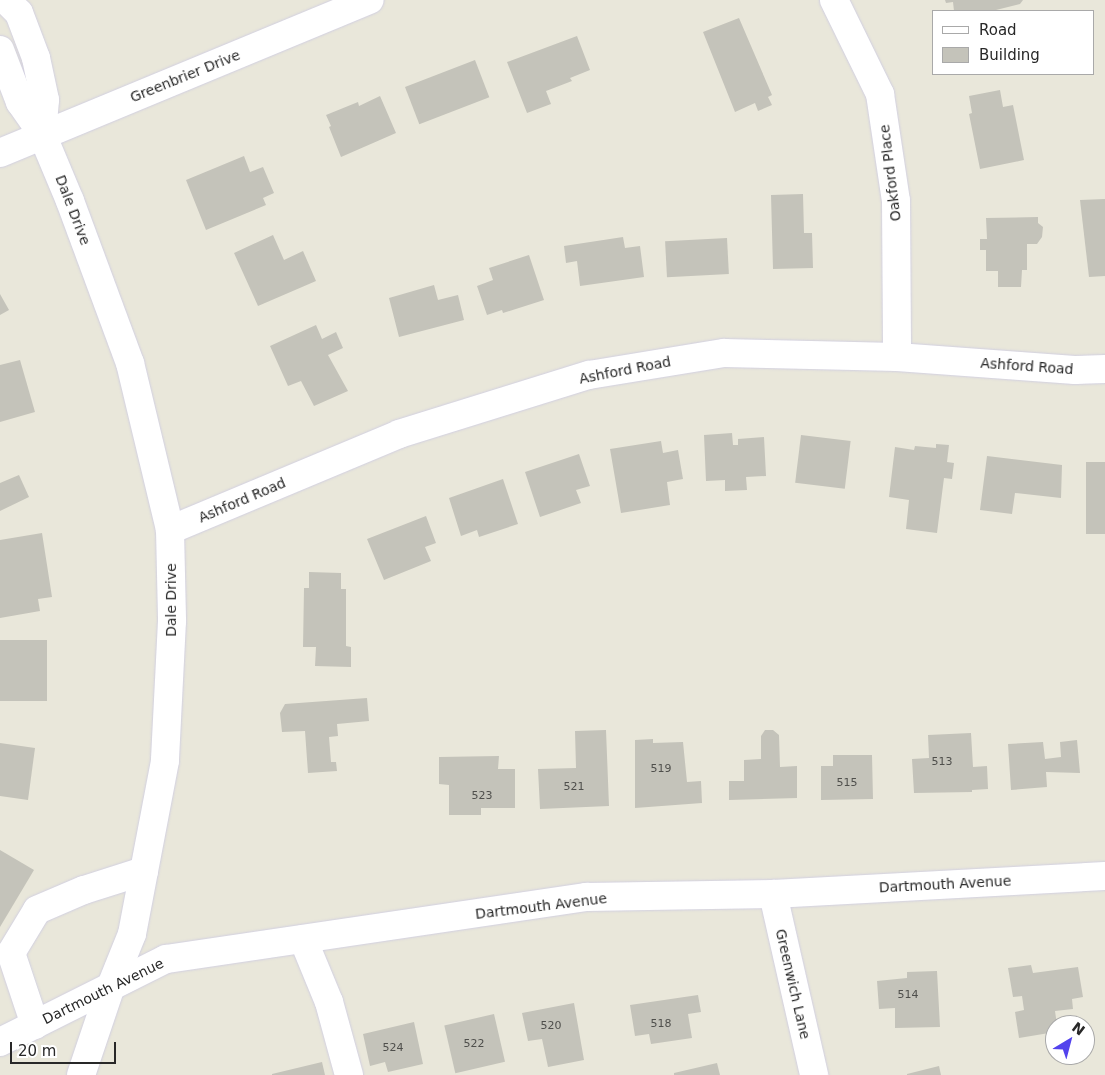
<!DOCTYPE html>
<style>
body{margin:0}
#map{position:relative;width:1105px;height:1075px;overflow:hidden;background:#e9e7da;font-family:"DejaVu Sans",sans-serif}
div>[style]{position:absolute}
.building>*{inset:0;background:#c4c3ba;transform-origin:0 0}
.roads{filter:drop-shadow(0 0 1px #d1cfe0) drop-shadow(0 0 1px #d1cfe0)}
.minor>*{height:28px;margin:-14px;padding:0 14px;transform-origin:14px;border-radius:14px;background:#fff}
span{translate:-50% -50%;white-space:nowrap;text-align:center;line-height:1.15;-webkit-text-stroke:5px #fff;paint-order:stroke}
.number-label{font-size:11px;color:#4f4f4c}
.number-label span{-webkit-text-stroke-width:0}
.street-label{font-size:14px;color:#282828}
.legend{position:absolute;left:932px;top:10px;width:162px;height:65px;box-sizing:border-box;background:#fff;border:1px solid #a9a9a9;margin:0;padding:6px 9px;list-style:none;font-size:15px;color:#282828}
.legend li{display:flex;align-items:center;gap:10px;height:25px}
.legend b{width:25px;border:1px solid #a9a9a9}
.north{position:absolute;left:1045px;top:1015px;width:50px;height:50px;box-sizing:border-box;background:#fff;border:1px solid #a9a9a9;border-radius:50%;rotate:37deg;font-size:14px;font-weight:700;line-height:20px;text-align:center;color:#282828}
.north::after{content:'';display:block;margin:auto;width:18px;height:22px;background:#5343ed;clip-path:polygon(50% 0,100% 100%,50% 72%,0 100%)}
.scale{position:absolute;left:10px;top:1042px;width:106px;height:22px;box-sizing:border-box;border:2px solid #282828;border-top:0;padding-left:6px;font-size:15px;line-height:18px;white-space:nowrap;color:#282828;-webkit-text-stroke:4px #fff;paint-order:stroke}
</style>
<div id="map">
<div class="building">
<div style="clip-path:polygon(945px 0,1023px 0,1020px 4px,992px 11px,954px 11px,953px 2px,946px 3px)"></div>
<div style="clip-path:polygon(739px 18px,772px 95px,768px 97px,772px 105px,758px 111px,755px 103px,735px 112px,703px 32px)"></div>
<div style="clip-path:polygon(577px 36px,590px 70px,570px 78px,572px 81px,546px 91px,551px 104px,527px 113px,507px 62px)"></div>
<div style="left:475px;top:60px;width:40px;height:75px;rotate:69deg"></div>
<div style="clip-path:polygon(1000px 90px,1003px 107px,1013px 105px,1024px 160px,980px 169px,969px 114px,972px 113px,969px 96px)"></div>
<div style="clip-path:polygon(380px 96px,396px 133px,341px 157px,329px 127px,331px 126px,326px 115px,358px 102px,359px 106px)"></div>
<div style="clip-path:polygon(244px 156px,250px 172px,263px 167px,274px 193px,263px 198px,266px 205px,206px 230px,186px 180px)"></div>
<div style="clip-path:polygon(803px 194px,804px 233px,812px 233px,813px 268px,773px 269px,771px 195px)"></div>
<div style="clip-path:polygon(1105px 199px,1105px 276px,1089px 277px,1080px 200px)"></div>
<div style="clip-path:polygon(1038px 217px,1038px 223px,1043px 227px,1042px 237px,1037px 244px,1027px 244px,1027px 270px,1022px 270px,1021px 287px,998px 287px,998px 271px,986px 271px,986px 250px,980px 250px,980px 239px,987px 239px,986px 218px)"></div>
<div style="clip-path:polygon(273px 235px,284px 260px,303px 251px,316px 281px,258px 306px,234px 253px)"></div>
<div style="clip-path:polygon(623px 237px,625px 248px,640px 246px,644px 277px,580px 286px,577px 261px,566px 263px,564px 246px)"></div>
<div style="left:727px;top:238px;width:36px;height:62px;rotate:87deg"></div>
<div style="clip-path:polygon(529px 255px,544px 300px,503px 313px,502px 310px,487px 315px,477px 286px,493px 280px,489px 268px)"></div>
<div style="clip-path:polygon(434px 285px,438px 300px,458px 295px,464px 320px,399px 337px,389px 298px)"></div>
<div style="clip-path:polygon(0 294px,9px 310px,0 315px)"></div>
<div style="clip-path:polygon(316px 325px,322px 339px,336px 332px,343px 348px,328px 355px,348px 391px,314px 406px,301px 381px,288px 386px,270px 346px)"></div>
<div style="clip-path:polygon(20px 360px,35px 412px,0 422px,0 365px)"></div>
<div style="clip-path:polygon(732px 433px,733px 445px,738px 445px,738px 439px,764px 437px,766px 476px,746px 477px,747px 490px,725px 491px,725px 480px,706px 481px,704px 435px)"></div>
<div style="left:801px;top:435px;width:50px;height:48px;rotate:7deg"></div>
<div style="clip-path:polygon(661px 441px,663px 453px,678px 450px,683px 479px,667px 482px,670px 505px,621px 513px,610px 449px)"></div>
<div style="clip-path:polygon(936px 444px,949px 445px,947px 462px,954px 463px,952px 479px,944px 478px,937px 533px,906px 529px,909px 500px,889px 497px,895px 447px,914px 450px,915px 446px,936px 448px)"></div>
<div style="clip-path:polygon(579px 454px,590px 486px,576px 490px,581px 503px,540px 517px,525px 472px)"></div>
<div style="clip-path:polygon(987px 456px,1062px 465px,1061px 498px,1015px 493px,1012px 514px,980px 510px)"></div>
<div style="left:1105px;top:462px;width:72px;height:19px;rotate:90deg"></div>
<div style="clip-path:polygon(19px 475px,29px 497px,0 511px,0 483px)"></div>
<div style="clip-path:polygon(503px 479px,518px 524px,479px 537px,477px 530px,461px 536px,449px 498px)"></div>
<div style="clip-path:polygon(426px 516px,436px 543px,425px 547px,431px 561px,384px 580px,367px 539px)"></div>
<div style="clip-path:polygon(42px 533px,52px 597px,38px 599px,40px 611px,0 618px,0 540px)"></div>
<div style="clip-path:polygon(309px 572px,341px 573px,341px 589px,346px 589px,346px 646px,351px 647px,351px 667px,315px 666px,316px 647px,303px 647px,304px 588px,309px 588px)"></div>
<div style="left:0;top:640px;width:47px;height:61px"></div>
<div style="clip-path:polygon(367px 698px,369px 721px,337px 724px,338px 736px,329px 737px,331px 762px,336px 762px,337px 771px,308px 773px,305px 731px,282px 732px,280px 713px,285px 704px)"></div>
<div style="clip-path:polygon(606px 730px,609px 806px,540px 809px,538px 769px,576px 768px,575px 731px)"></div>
<div style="clip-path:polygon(765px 730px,773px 730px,779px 735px,780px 767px,797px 766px,797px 798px,729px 800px,729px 781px,744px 781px,744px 760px,761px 759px,761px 736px)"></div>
<div style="clip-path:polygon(971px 733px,973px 767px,987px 766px,988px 789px,972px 790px,972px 792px,914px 793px,912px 759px,929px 758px,928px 735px)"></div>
<div style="clip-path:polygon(653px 739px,653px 743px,683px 742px,687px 782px,701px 781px,702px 803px,635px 808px,635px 740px)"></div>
<div style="clip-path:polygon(1077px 740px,1080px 773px,1046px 772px,1047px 787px,1011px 790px,1008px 744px,1043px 742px,1045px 759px,1061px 757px,1060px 742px)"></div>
<div style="clip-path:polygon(0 743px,35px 748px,28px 800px,0 796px)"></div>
<div style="clip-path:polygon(833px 755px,872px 755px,873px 799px,821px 800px,821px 766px,833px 766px)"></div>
<div style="clip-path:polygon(499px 756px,498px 769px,515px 769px,515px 808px,481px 808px,481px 815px,449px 815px,449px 785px,439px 784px,439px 757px)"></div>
<div style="clip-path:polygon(0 850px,34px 870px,0 927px)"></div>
<div style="clip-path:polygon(1031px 965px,1033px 973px,1078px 967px,1083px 997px,1072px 999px,1073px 1009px,1055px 1011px,1057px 1025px,1055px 1025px,1055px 1032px,1019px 1038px,1015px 1012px,1024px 1010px,1022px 996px,1013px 997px,1008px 968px)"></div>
<div style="clip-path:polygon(937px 971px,940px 1027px,895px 1028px,895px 1008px,879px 1009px,877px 981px,907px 978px,907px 972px)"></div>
<div style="clip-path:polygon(698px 995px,701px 1012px,688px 1014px,692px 1038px,651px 1044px,649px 1034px,635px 1036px,630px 1005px)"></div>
<div style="clip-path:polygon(574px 1003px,584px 1060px,548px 1067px,542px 1039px,528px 1041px,522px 1013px)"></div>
<div style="left:494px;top:1014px;width:49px;height:51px;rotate:77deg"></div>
<div style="clip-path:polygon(414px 1022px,423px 1064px,388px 1072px,385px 1062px,370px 1066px,363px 1034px)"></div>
<div style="clip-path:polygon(322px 1062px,325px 1075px,272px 1075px,272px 1074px)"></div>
<div style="clip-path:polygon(717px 1063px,720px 1075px,674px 1075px,674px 1073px)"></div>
<div style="clip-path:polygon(939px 1066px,941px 1075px,907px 1075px,907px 1074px)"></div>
</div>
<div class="roads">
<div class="minor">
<div style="left:6px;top:0;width:18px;rotate:45deg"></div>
<div style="left:19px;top:13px;width:48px;rotate:69.3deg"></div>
<div style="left:36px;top:58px;width:43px;rotate:77.9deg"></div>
<div style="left:45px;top:100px;width:34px;rotate:95deg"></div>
<div style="left:834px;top:0;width:105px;rotate:63.9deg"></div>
<div style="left:880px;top:94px;width:108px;rotate:81.5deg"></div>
<div style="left:896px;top:201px;width:156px;rotate:89.6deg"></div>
<div style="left:0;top:50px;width:56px;rotate:69deg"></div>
<div style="left:20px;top:102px;width:39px;rotate:55deg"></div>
<div style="left:42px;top:134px;width:73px;rotate:67.3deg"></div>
<div style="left:70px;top:201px;width:173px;rotate:69.7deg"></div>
<div style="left:130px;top:363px;width:172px;rotate:76.5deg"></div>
<div style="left:170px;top:530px;width:91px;rotate:88.7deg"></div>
<div style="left:172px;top:621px;width:140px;rotate:92.9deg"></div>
<div style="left:165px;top:761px;width:176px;rotate:100.8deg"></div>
<div style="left:132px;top:934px;width:56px;rotate:112deg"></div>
<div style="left:111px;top:986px;width:94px;rotate:108.6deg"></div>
<div style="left:0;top:153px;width:400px;rotate:-22.5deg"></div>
<div style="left:170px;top:530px;width:248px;rotate:-22.7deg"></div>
<div style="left:399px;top:434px;width:199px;rotate:-17.3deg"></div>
<div style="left:589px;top:375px;width:137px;rotate:-9.3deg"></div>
<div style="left:724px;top:353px;width:173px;rotate:1.3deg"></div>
<div style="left:897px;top:357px;width:178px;rotate:4.2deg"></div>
<div style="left:1075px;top:370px;width:30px;rotate:-2deg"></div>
<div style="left:773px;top:894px;width:186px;rotate:77.2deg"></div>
<div style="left:303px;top:939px;width:68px;rotate:67.6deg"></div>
<div style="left:329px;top:1002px;width:76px;rotate:74.7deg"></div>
<div style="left:35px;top:1025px;width:76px;rotate:-108.4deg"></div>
<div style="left:11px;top:953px;width:50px;rotate:-58.8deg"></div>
<div style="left:37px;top:910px;width:51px;rotate:-23.1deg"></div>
<div style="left:84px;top:890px;width:63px;rotate:-17.6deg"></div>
<div style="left:0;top:1042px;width:186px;rotate:-26.6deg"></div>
<div style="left:166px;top:959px;width:425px;rotate:-8.4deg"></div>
<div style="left:586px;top:897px;width:187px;rotate:-0.9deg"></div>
<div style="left:773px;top:894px;width:332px;rotate:-3.1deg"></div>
</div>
</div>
<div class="number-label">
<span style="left:942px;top:762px">513</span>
<span style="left:661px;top:769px">519</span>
<span style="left:847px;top:783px">515</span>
<span style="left:574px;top:787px">521</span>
<span style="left:482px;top:796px">523</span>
<span style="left:908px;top:995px">514</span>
<span style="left:661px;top:1024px">518</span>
<span style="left:551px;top:1026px">520</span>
<span style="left:474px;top:1044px">522</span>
<span style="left:393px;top:1048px">524</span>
</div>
<div class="street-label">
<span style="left:185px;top:76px;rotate:-22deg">Greenbrier Drive</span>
<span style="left:890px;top:173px;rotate:-97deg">Oakford Place</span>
<span style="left:73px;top:210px;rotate:69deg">Dale Drive</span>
<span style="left:1027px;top:366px;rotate:4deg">Ashford Road</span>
<span style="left:625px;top:370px;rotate:-11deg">Ashford Road</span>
<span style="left:242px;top:500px;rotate:-23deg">Ashford Road</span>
<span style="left:171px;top:600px;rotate:-90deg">Dale Drive</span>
<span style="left:945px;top:884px;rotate:-3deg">Dartmouth Avenue</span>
<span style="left:541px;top:906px;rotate:-7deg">Dartmouth Avenue</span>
<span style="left:793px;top:984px;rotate:77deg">Greenwich Lane</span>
<span style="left:103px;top:991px;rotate:-26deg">Dartmouth Avenue</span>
</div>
<ul class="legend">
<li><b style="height:6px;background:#fff"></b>Road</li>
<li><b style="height:14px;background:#c4c3ba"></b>Building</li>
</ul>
<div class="north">N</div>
<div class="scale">20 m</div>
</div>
